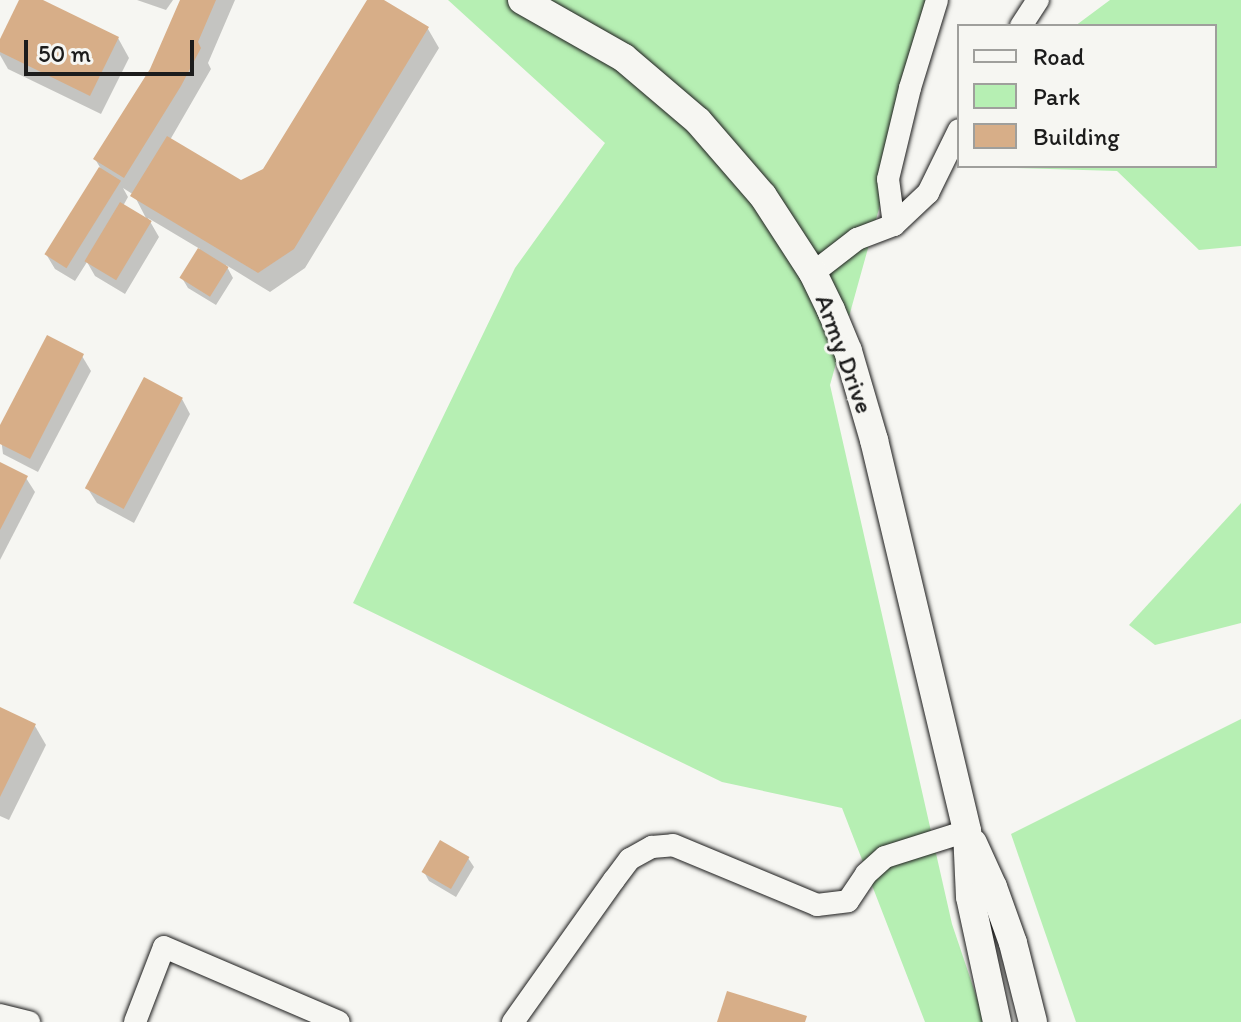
<!DOCTYPE html>
<style>
body{margin:0}
#map{position:relative;width:1241px;height:1022px;overflow:hidden;background:#f6f6f2;font-family:Itim,sans-serif}
div>[style]{position:absolute}
.green>*{inset:0;background:#b6efb3}
.shadow>*{inset:0;background:#0003}
.building>*{inset:0;background:#d7ae88;transform-origin:0 0}
.roads{filter:drop-shadow(0 0 2px #1c1c1c) drop-shadow(0 0 2px #1c1c1c)}
.minor>*{height:22px;margin:-11px;padding:0 11px;transform-origin:11px;border-radius:11px;background:#f6f6f2}
.major>*{height:28px;margin:-14px;padding:0 14px;transform-origin:14px;border-radius:14px;background:#f6f6f2}
span{translate:-50% -50%;white-space:nowrap;text-align:center;line-height:1.15;-webkit-text-stroke:6px #f6f6f2;paint-order:stroke}
.street-label{font-size:26px;color:#1c1c1c}
.legend{position:absolute;left:957px;top:24px;width:260px;height:144px;box-sizing:border-box;background:#f6f6f2;border:2px solid #9f9f9c;margin:0;padding:10px 14px;list-style:none;font-size:24px;color:#1c1c1c}
.legend li{display:flex;align-items:center;gap:16px;height:40px}
.legend b{width:40px;border:2px solid #9f9f9c}
.scale{position:absolute;left:24px;top:40px;width:170px;height:36px;box-sizing:border-box;border:4px solid #1c1c1c;border-top:0;padding-left:10px;font-size:24px;line-height:28px;white-space:nowrap;color:#1c1c1c;-webkit-text-stroke:6px #f6f6f2;paint-order:stroke}
</style>
<div id="map">
<div class="green">
<div style="clip-path:polygon(448px 0,937px 0,830px 385px,952px 924px,985px 1022px,925px 1022px,842px 808px,722px 782px,353px 603px,515px 268px,605px 143px)"></div>
<div style="clip-path:polygon(1110px 0,1241px 0,1241px 246px,1199px 250px,1117px 171px,1016px 168px,1215px 166px,1215px 26px,1075px 26px)"></div>
<div style="clip-path:polygon(1241px 503px,1241px 623px,1155px 645px,1129px 625px)"></div>
<div style="clip-path:polygon(1241px 719px,1241px 1022px,1076px 1022px,1011px 834px)"></div>
</div>
<div class="shadow">
<div style="clip-path:polygon(21px 0,38px 0,118px 38px,129px 58px,101px 114px,8px 69px,0 55px,0 43px)"></div>
<div style="clip-path:polygon(137px 0,173px 0,166px 10px)"></div>
<div style="clip-path:polygon(evenodd,182px 0,235px 0,208px 63px,211px 69px,170px 140px,240px 183px,265px 171px,369px 0,380px 0,428px 29px,439px 48px,305px 268px,270px 292px,226px 265px,233px 278px,216px 305px,188px 288px,182px 278px,200px 249px,148px 218px,159px 237px,125px 294px,95px 276px,87px 262px,75px 281px,55px 269px,46px 254px,101px 169px,95px 159px,152px 70px,182px 0,123px 188px,134px 195px,147px 220px,123px 206px,128px 197px,123px 188px)"></div>
<div style="clip-path:polygon(82px 356px,91px 371px,38px 472px,3px 454px,0 430px)"></div>
<div style="clip-path:polygon(182px 399px,190px 414px,134px 523px,97px 503px,88px 489px)"></div>
<div style="clip-path:polygon(0 464px,26px 478px,35px 492px,0 560px)"></div>
<div style="clip-path:polygon(0 709px,35px 726px,46px 745px,9px 820px,0 816px)"></div>
<div style="clip-path:polygon(468px 858px,474px 867px,456px 897px,429px 881px,424px 872px)"></div>
</div>
<div class="building">
<div style="clip-path:polygon(19px 0,43px 0,119px 37px,90px 96px,0 52px,0 39px)"></div>
<div style="clip-path:polygon(180px 0,216px 0,198px 42px,201px 48px,181px 86px,124px 178px,93px 159px,150px 69px)"></div>
<div style="clip-path:polygon(367px 0,384px 0,429px 27px,294px 249px,258px 273px,130px 196px,167px 136px,241px 180px,263px 169px)"></div>
<div style="left:99px;top:167px;width:26px;height:103px;rotate:32deg"></div>
<div style="left:120px;top:202px;width:37px;height:69px;rotate:31deg"></div>
<div style="left:198px;top:248px;width:36px;height:35px;rotate:32deg"></div>
<div style="clip-path:polygon(47px 335px,84px 354px,30px 459px,0 444px,0 425px)"></div>
<div style="left:144px;top:377px;width:44px;height:126px;rotate:28deg"></div>
<div style="clip-path:polygon(0 462px,28px 476px,0 530px)"></div>
<div style="clip-path:polygon(0 707px,36px 724px,0 797px)"></div>
<div style="left:440px;top:840px;width:34px;height:37px;rotate:30deg"></div>
<div style="clip-path:polygon(727px 991px,807px 1016px,805px 1022px,717px 1022px)"></div>
</div>
<div class="roads">
<div class="minor">
<div style="left:1021px;top:26px;width:31px;rotate:-57deg"></div>
<div style="left:894px;top:225px;width:46px;rotate:-97.4deg"></div>
<div style="left:888px;top:179px;width:94px;rotate:-76.4deg"></div>
<div style="left:910px;top:88px;width:92px;rotate:-72.9deg"></div>
<div style="left:813px;top:273px;width:56px;rotate:-37.7deg"></div>
<div style="left:857px;top:239px;width:40px;rotate:-21deg"></div>
<div style="left:894px;top:225px;width:47px;rotate:-43.3deg"></div>
<div style="left:928px;top:193px;width:70px;rotate:-63.8deg"></div>
<div style="left:0;top:1015px;width:30px;rotate:14deg"></div>
<div style="left:135px;top:1022px;width:80px;rotate:-68.9deg"></div>
<div style="left:164px;top:947px;width:190px;rotate:23.2deg"></div>
<div style="left:513px;top:1022px;width:174px;rotate:-54.6deg"></div>
<div style="left:614px;top:880px;width:26px;rotate:-53deg"></div>
<div style="left:630px;top:859px;width:25px;rotate:-29deg"></div>
<div style="left:652px;top:847px;width:21px;rotate:-5deg"></div>
<div style="left:673px;top:845px;width:156px;rotate:22.6deg"></div>
<div style="left:817px;top:905px;width:31px;rotate:-7deg"></div>
<div style="left:848px;top:901px;width:32px;rotate:-56deg"></div>
<div style="left:866px;top:874px;width:25px;rotate:-42deg"></div>
<div style="left:885px;top:857px;width:86px;rotate:-17.6deg"></div>
</div>
<div class="major">
<div style="left:522px;top:0;width:117px;rotate:29.6deg"></div>
<div style="left:624px;top:58px;width:97px;rotate:40.4deg"></div>
<div style="left:698px;top:121px;width:99px;rotate:49.1deg"></div>
<div style="left:763px;top:196px;width:92px;rotate:57deg"></div>
<div style="left:813px;top:273px;width:41px;rotate:64.1deg"></div>
<div style="left:831px;top:310px;width:44px;rotate:67.5deg"></div>
<div style="left:848px;top:351px;width:93px;rotate:73.7deg"></div>
<div style="left:874px;top:440px;width:402px;rotate:76.6deg"></div>
<div style="left:967px;top:831px;width:66px;rotate:87.4deg"></div>
<div style="left:970px;top:897px;width:128px;rotate:77.8deg"></div>
<div style="left:973px;top:843px;width:48px;rotate:65.6deg"></div>
<div style="left:993px;top:887px;width:59px;rotate:70.3deg"></div>
<div style="left:1013px;top:943px;width:81px;rotate:75.8deg"></div>
</div>
</div>
<div class="street-label">
<span style="left:844px;top:354px;rotate:70deg">Army Drive</span>
</div>
<ul class="legend">
<li><b style="height:10px;background:#f6f6f2"></b>Road</li>
<li><b style="height:22px;background:#b6efb3"></b>Park</li>
<li><b style="height:22px;background:#d7ae88"></b>Building</li>
</ul>
<div class="scale">50 m</div>
</div>
